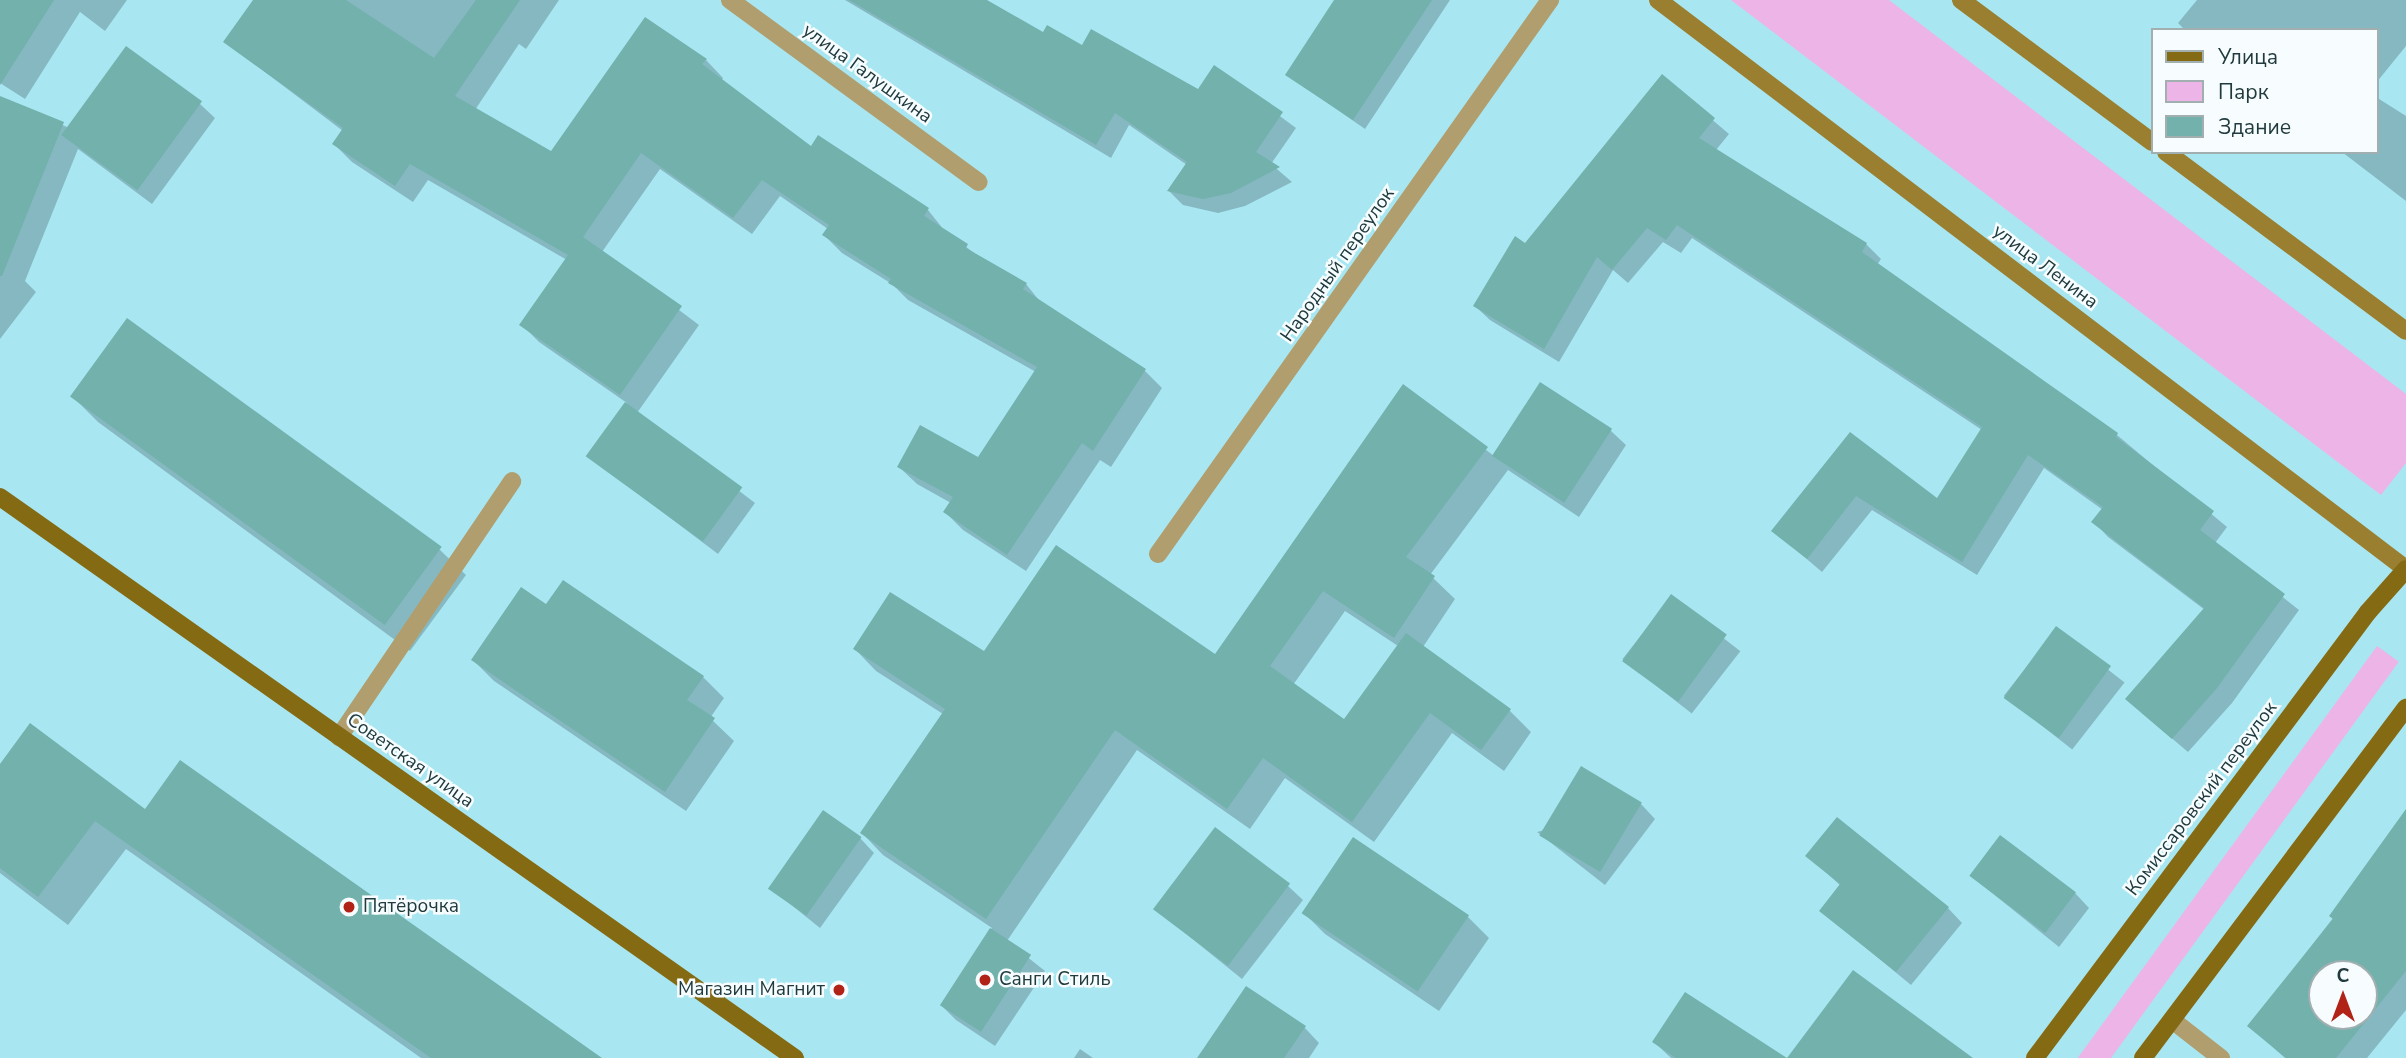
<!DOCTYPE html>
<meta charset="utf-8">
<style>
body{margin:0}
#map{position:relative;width:2406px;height:1058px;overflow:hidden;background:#a8e7f2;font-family:"Nunito Sans",sans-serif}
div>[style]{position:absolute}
.green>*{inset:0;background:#edb4e8;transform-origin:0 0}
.shadow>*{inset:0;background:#0003;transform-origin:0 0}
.building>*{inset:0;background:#72b1ac;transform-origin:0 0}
.service>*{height:18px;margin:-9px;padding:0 9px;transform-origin:9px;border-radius:9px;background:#b09e6e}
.minor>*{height:18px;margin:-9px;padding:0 9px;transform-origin:9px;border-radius:9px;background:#b09e6e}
.secondary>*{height:18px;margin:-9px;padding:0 9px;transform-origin:9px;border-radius:9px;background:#9a7f30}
.primary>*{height:18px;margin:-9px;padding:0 9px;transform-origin:9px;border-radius:9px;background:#856a14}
.dots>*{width:19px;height:19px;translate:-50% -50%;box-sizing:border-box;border:4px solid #f7fdfe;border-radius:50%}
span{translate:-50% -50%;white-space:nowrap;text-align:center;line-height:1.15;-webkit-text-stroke:5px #f7fdfe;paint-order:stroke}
.street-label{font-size:19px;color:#203a3e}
.poi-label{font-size:19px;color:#203a3e}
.left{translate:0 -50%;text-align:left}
.right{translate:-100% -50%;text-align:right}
.legend{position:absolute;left:2151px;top:28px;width:228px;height:126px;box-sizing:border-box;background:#f7fdfe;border:2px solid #a1afb1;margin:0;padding:9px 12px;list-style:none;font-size:21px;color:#203a3e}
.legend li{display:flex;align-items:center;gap:14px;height:35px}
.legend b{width:35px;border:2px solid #a1afb1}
.north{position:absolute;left:2308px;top:960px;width:70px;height:70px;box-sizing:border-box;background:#f7fdfe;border:2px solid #a1afb1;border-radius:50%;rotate:0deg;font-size:19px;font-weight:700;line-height:28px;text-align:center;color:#203a3e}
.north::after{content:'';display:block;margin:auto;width:24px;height:32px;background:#b12217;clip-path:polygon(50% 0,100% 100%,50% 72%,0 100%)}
</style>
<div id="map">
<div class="green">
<div style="clip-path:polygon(1731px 0,1889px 0,2406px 394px,2406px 463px,2381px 495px)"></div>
<div style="left:2377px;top:646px;width:27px;height:515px;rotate:36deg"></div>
</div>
<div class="shadow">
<div style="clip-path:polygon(0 0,127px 0,105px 31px,80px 12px,25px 99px,0 83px)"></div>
<div style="clip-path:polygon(256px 0,559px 0,526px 49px,519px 44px,475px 110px,552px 154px,706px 60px,723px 78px,721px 81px,812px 148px,928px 210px,944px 230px,978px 256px,1026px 284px,1042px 304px,1145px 371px,1162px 388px,1111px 467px,1100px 460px,1026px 571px,963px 530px,945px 512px,951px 503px,917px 484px,899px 467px,978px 459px,1036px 372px,908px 300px,892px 284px,842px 253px,824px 235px,828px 229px,780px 196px,752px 234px,660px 169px,602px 252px,699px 325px,637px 413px,755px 503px,718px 554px,588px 456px,627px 403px,539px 342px,522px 325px,567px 260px,428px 180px,413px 202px,352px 162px,334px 144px,343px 131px,225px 42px)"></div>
<div style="clip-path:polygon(845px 0,983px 0,1043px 35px,1198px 92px,1215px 68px,1296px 128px,1271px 164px,1292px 182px,1245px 206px,1218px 213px,1183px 205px,1169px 191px,1187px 165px,1129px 125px,1111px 158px)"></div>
<div style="clip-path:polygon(1337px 0,1450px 0,1365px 129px,1287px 75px)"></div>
<div style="clip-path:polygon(2197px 0,2406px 0,2406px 46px,2376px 83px,2376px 30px,2185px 30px,2178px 23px)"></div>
<div style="clip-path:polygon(1662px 77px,1729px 134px,1716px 150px,1866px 244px,1881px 259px,1877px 265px,2117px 435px,2227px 527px,2215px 543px,2299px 610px,2232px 703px,2188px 752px,2142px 713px,2205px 610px,2108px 537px,2094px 522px,2103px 510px,2044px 468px,1977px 575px,1872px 510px,1822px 572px,1774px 531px,1850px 434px,1938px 500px,1982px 430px,1692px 238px,1681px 253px,1663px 242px,1628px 283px,1613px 270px,1559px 362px,1490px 320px,1475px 306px)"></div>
<div style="clip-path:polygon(2376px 97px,2406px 116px,2406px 201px,2342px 152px,2376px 152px)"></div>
<div style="clip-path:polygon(0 98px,67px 127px,200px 104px,215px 118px,152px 204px,78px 149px,25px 281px,36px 292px,0 339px)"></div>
<div style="clip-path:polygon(128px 320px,440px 550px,466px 575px,410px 651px,98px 422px,72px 396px)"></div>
<div style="clip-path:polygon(evenodd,1540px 385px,1611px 431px,1626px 445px,1579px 517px,1508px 470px,1430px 575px,1455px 599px,1423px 647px,1510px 711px,1531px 732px,1504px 771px,1452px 733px,1374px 842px,1285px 778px,1250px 829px,1137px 750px,1007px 941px,1045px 971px,995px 1046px,956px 1020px,941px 1005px,992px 928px,883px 855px,862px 833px,943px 714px,876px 671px,855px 649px,1216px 656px,1404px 387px,1494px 456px,1540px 385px,1345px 611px,1398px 646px,1344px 721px,1293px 685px,1345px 611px)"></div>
<div style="left:1671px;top:597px;width:88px;height:79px;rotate:38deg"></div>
<div style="clip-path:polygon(546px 607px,703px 677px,724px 698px,710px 718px,734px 741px,686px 811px,494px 681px,473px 660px)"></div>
<div style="left:2056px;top:629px;width:87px;height:85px;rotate:38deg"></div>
<div style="clip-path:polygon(0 766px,146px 811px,599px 1058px,421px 1058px,126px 849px,68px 925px,0 873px)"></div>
<div style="clip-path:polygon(1641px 804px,1655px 819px,1605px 885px,1537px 832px)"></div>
<div style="clip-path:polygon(evenodd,2406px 824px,2406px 1010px,2367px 1058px,2285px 1058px,2249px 1026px,2406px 824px,2322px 974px,2364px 974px,2364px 1016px,2322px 1016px,2322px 974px)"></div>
<div style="clip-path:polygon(860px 838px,874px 853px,820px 928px,769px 887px)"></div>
<div style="clip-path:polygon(1808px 856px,1948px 908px,1962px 923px,1911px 985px,1821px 911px,1841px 886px)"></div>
<div style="clip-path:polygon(1971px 876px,2075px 893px,2089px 908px,2059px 947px)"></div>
<div style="clip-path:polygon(1288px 886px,1303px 900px,1242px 979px,1154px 908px)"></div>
<div style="clip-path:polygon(1304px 913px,1468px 917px,1489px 938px,1439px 1011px,1325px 934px)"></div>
<div style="clip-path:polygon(1305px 1028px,1319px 1043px,1309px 1058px,1199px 1058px)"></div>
<div style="clip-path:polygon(1654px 1042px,1781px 1058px,1671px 1058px)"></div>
<div style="clip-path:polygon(1080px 1049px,1093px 1058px,1074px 1058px)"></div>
</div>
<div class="building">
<div style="clip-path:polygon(0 0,54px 0,0 85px)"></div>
<div style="clip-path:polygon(253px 0,346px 0,434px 58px,476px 0,520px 0,455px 96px,551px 151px,645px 17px,707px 59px,702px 64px,811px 146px,818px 135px,929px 208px,924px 216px,968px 244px,966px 248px,1027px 283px,1023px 289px,1146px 369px,1093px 451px,1082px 443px,1007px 555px,943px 512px,953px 497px,897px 467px,920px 425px,978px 457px,1037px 367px,888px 283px,891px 279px,822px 235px,829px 225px,762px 180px,733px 218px,641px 153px,583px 237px,682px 306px,620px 395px,519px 325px,568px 255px,410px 164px,395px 186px,332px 144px,343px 128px,223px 42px)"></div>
<div style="clip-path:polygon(849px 0,987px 0,1043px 32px,1047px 25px,1082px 45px,1091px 29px,1198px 89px,1214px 65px,1283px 112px,1256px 152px,1280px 167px,1231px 193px,1203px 199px,1167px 191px,1187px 162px,1115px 113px,1096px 145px)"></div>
<div style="clip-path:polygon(1334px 0,1432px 0,1353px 120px,1285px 75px)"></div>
<div style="left:126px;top:46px;width:94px;height:110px;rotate:36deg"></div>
<div style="clip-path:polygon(1662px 74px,1715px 118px,1699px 138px,1867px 243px,1862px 252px,2118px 433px,2116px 437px,2214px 511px,2200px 530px,2285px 594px,2217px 688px,2172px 739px,2125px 699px,2204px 608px,2091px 522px,2103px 507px,2028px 455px,1962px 562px,1856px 496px,1807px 559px,1771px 531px,1850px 432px,1937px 498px,1982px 427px,1677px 225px,1666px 240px,1647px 228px,1612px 270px,1597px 257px,1544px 349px,1473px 306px,1515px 236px,1525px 243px)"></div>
<div style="clip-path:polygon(0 96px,64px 122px,2px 276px,0 276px)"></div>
<div style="left:127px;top:318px;width:389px;height:97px;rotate:36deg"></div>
<div style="left:1540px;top:382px;width:86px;height:88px;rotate:33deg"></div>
<div style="clip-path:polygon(1403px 384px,1488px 447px,1406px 557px,1435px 576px,1394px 638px,1323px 591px,1270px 666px,1344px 719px,1406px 633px,1511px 709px,1481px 750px,1430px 713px,1352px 822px,1263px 758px,1227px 809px,1115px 730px,986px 919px,860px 833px,945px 709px,853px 649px,890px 592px,984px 651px,1056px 545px,1215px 654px)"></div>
<div style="left:625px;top:402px;width:145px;height:67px;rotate:36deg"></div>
<div style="clip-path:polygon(563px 580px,704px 676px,687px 700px,715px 718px,665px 792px,471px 660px,521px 587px,546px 604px)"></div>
<div style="left:1671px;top:594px;width:69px;height:83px;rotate:36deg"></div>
<div style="left:2056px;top:626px;width:68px;height:89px;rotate:36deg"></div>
<div style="clip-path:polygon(30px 723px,145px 809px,180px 760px,602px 1058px,431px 1058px,95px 821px,38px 897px,0 868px,0 764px)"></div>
<div style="left:1581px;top:766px;width:71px;height:81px;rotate:31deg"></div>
<div style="clip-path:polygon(evenodd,2406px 809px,2406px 971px,2336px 1058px,2286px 1058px,2247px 1026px,2333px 919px,2329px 916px,2406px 809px,2322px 974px,2364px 974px,2364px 1016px,2322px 1016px,2322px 974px)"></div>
<div style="left:823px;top:810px;width:47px;height:96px;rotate:35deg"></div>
<div style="clip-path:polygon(1837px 817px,1949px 907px,1896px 972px,1819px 911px,1840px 884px,1805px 856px)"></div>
<div style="left:1215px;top:827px;width:94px;height:103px;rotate:37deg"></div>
<div style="left:2000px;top:835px;width:95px;height:51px;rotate:37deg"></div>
<div style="left:1353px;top:837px;width:140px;height:92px;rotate:34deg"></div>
<div style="left:990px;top:928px;width:49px;height:92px;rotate:33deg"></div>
<div style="clip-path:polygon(1853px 970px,1973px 1058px,1787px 1058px)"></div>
<div style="clip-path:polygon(1246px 986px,1306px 1026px,1284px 1058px,1197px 1058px)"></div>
<div style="clip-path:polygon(1685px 992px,1787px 1058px,1676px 1058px,1652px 1042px)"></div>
</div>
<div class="service">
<div style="left:339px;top:737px;width:309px;rotate:-55.9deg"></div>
<div style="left:2172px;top:1020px;width:62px;rotate:37.8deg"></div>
</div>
<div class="minor">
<div style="left:730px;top:0;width:308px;rotate:36.2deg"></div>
<div style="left:1158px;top:554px;width:679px;rotate:-54.72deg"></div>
</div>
<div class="secondary">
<div style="left:1658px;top:0;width:940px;rotate:37.26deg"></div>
<div style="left:1961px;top:0;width:238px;rotate:36.6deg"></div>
<div style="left:2166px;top:152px;width:299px;rotate:36.7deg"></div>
</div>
<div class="primary">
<div style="left:0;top:497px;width:973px;rotate:35.21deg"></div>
<div style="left:2035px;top:1058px;width:557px;rotate:-53.25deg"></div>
<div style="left:2368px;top:612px;width:57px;rotate:-48.5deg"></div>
<div style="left:2143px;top:1058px;width:438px;rotate:-53.1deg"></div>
</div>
<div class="dots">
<div style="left:349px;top:907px;background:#b12217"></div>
<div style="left:985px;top:980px;background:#b12217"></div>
<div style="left:839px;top:990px;background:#b12217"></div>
</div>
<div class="street-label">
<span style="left:867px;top:74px;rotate:36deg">улица Галушкина</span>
<span style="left:1338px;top:265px;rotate:-55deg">Народный переулок</span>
<span style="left:2045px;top:267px;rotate:37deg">улица Ленина</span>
<span style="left:410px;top:761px;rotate:35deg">Советская улица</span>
<span style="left:2202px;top:799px;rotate:-53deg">Комиссаровский переулок</span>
</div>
<div class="poi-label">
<span class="left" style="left:363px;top:907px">Пятёрочка</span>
<span class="left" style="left:999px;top:980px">Санги Стиль</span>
<span class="right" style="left:825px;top:990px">Магазин Магнит</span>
</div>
<ul class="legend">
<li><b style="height:9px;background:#856a14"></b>Улица</li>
<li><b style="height:19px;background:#edb4e8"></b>Парк</li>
<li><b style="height:19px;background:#72b1ac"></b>Здание</li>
</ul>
<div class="north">С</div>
</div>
